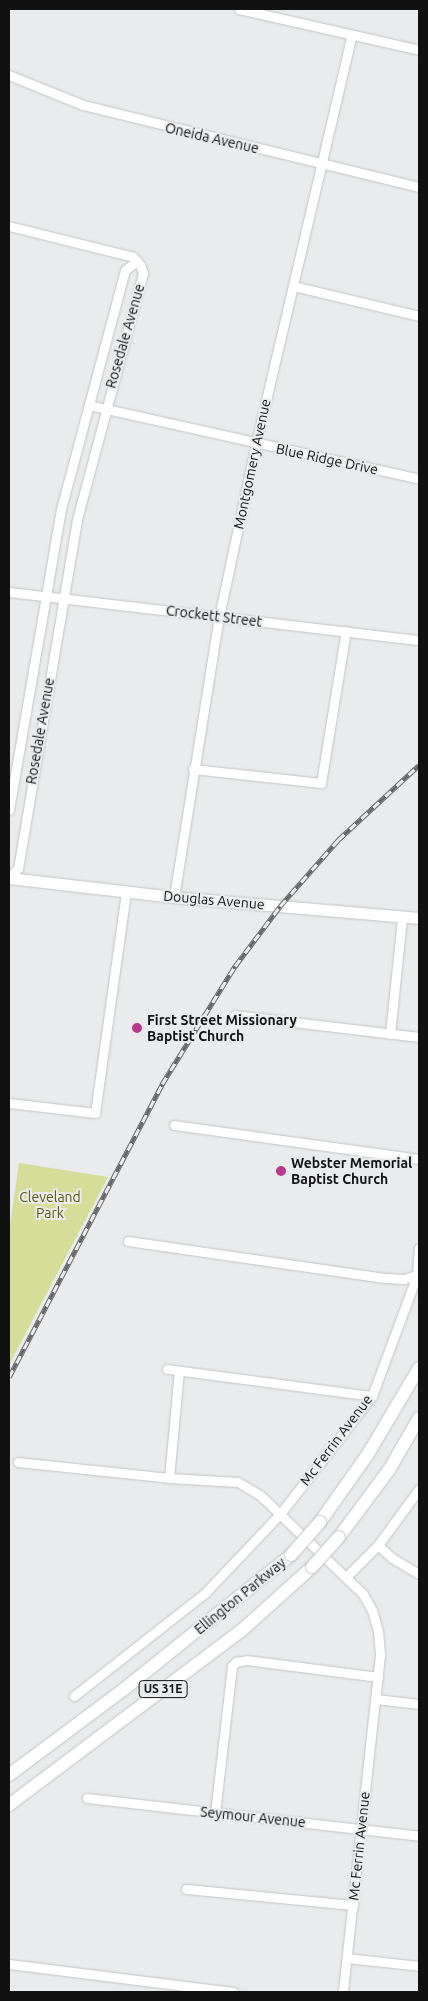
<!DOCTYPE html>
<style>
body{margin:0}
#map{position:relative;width:428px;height:2001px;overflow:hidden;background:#eaebed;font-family:Ubuntu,sans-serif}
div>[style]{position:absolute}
.green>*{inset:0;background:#d5dd98}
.roads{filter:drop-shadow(0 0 1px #c2c3c5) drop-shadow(0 0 1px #c2c3c5)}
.minor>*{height:9px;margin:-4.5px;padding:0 4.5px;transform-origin:4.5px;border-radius:4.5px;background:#fff}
.major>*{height:11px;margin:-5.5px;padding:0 5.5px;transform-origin:5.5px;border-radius:5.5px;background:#fff}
.highway>*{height:12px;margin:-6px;padding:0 6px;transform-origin:6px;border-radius:6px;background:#fff}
.rail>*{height:4.5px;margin-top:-2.25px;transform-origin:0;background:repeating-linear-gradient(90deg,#eaebed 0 8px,#676769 0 16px);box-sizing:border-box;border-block:1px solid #676769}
.bridges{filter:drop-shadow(0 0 1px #c2c3c5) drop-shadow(0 0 1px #c2c3c5)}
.highway-bridge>*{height:12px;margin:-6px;padding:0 6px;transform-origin:6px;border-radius:6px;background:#fff}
.dots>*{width:14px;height:14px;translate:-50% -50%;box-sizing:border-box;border:2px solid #eaebed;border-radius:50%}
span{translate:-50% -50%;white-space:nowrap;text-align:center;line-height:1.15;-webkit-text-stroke:4px #eaebed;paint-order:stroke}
.shield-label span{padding:1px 4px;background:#eaebed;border:1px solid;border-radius:4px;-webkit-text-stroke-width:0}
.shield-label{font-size:12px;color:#111112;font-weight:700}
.street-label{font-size:14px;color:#111112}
.poi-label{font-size:14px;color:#111112;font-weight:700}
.left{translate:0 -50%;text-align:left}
.park-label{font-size:14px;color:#565b0a}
.frame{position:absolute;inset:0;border:10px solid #111112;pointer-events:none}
</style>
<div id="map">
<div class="green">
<div style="clip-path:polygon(19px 1163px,108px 1177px,9px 1365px,9px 1232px)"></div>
</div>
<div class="roads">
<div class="minor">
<div style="left:239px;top:9px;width:185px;rotate:12.8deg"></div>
<div style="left:9px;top:75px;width:80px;rotate:22.1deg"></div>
<div style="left:83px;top:105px;width:346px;rotate:13.7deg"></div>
<div style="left:9px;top:226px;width:128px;rotate:14deg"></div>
<div style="left:133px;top:257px;width:11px;rotate:49deg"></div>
<div style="left:140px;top:265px;width:9px;rotate:69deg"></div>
<div style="left:143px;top:273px;width:256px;rotate:105deg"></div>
<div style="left:77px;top:520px;width:353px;rotate:99.6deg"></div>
<div style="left:18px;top:868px;width:13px;rotate:132deg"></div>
<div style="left:293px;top:286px;width:130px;rotate:13.4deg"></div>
<div style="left:89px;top:405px;width:338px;rotate:12.6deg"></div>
<div style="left:9px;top:592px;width:413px;rotate:6.7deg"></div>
<div style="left:193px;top:769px;width:129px;rotate:6.2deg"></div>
<div style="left:321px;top:783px;width:154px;rotate:-80.7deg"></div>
<div style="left:9px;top:810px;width:305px;rotate:-80.2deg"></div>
<div style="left:61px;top:509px;width:247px;rotate:-75deg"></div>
<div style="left:125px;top:270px;width:15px;rotate:-37deg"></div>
<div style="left:174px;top:897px;width:284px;rotate:-80.9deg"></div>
<div style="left:219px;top:617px;width:178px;rotate:-78deg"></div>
<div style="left:256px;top:443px;width:419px;rotate:-76.8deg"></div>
<div style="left:235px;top:1015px;width:185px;rotate:6.8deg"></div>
<div style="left:390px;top:1034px;width:118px;rotate:-84.1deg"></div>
<div style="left:9px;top:1103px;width:87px;rotate:6.6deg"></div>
<div style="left:95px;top:1113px;width:223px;rotate:-82deg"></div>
<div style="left:174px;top:1125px;width:247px;rotate:7.9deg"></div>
<div style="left:128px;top:1241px;width:261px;rotate:8.2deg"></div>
<div style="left:386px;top:1278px;width:18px;rotate:3deg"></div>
<div style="left:404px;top:1279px;width:14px;rotate:-17deg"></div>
<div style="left:167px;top:1369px;width:207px;rotate:7.5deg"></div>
<div style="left:18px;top:1462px;width:152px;rotate:6deg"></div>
<div style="left:169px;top:1478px;width:69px;rotate:3.3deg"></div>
<div style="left:238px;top:1482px;width:27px;rotate:31deg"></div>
<div style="left:261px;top:1496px;width:141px;rotate:43.9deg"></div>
<div style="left:363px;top:1594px;width:18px;rotate:61deg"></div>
<div style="left:372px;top:1610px;width:22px;rotate:74deg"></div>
<div style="left:378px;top:1631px;width:24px;rotate:85deg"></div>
<div style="left:380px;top:1655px;width:339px;rotate:96.3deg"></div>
<div style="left:169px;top:1478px;width:107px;rotate:-84.7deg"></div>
<div style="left:378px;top:1545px;width:19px;rotate:43deg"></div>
<div style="left:392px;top:1558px;width:31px;rotate:31deg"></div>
<div style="left:347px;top:1576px;width:44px;rotate:-45deg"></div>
<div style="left:378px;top:1545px;width:69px;rotate:-53.8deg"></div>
<div style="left:74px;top:1696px;width:167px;rotate:-38.2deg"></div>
<div style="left:205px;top:1593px;width:109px;rotate:-46.5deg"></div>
<div style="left:280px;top:1514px;width:150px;rotate:-52.1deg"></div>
<div style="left:372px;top:1396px;width:129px;rotate:-69.6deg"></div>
<div style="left:417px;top:1275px;width:27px;rotate:-86deg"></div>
<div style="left:376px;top:1699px;width:43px;rotate:6.6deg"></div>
<div style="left:87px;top:1798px;width:334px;rotate:6.5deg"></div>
<div style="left:215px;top:1813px;width:148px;rotate:-83.4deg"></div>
<div style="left:232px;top:1666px;width:6px;rotate:-45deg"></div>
<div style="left:236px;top:1662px;width:11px;rotate:-10deg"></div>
<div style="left:247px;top:1660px;width:132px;rotate:7.4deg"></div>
<div style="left:186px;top:1889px;width:168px;rotate:5.5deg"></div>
<div style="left:347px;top:1958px;width:72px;rotate:6.3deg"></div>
<div style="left:9px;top:1964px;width:226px;rotate:7.1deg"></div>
</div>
<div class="major">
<div style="left:9px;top:878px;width:166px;rotate:6.6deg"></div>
<div style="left:174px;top:897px;width:246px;rotate:4.9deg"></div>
</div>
<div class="highway">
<div style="left:320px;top:1522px;width:83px;rotate:-54.8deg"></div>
<div style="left:368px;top:1454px;width:100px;rotate:-59.3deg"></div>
<div style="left:339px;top:1537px;width:84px;rotate:-53.3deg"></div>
<div style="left:389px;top:1470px;width:60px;rotate:-60deg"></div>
<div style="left:9px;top:1775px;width:142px;rotate:-36.7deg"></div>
<div style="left:123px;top:1690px;width:216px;rotate:-38.8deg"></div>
<div style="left:9px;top:1805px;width:290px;rotate:-36.9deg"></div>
<div style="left:241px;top:1631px;width:96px;rotate:-42deg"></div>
</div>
</div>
<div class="rail">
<div style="left:9px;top:1377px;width:331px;rotate:-62.4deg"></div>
<div style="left:162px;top:1084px;width:139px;rotate:-58.3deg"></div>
<div style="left:235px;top:966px;width:75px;rotate:-53.1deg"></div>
<div style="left:280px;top:906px;width:88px;rotate:-48.7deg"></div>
<div style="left:338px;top:840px;width:110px;rotate:-42.8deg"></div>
</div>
<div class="bridges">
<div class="highway-bridge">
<div style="left:291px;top:1555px;width:44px;rotate:-48.7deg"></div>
<div style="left:312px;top:1567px;width:40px;rotate:-48deg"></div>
</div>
</div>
<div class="dots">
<div style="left:137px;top:1028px;background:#b73b8c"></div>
<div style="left:281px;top:1171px;background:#b73b8c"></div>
</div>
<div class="shield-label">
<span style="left:163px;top:1689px">US 31E</span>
</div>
<div class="street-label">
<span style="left:212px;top:138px;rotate:13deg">Oneida Avenue</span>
<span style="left:125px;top:336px;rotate:-74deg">Rosedale Avenue</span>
<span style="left:327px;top:459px;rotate:12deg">Blue Ridge Drive</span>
<span style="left:252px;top:464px;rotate:-78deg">Montgomery Avenue</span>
<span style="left:214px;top:616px;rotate:7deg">Crockett Street</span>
<span style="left:40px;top:731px;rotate:-80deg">Rosedale Avenue</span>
<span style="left:214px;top:900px;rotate:5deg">Douglas Avenue</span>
<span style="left:336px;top:1440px;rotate:-53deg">Mc Ferrin Avenue</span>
<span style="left:240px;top:1596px;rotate:-39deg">Ellington Parkway</span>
<span style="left:253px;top:1817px;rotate:6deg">Seymour Avenue</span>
<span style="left:359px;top:1846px;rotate:-84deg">Mc Ferrin Avenue</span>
</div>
<div class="poi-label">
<span class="left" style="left:147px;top:1028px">First Street Missionary<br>Baptist Church</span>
<span class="left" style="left:291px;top:1171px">Webster Memorial<br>Baptist Church</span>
</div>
<div class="park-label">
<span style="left:50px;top:1205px">Cleveland<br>Park</span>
</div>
<div class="frame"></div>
</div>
